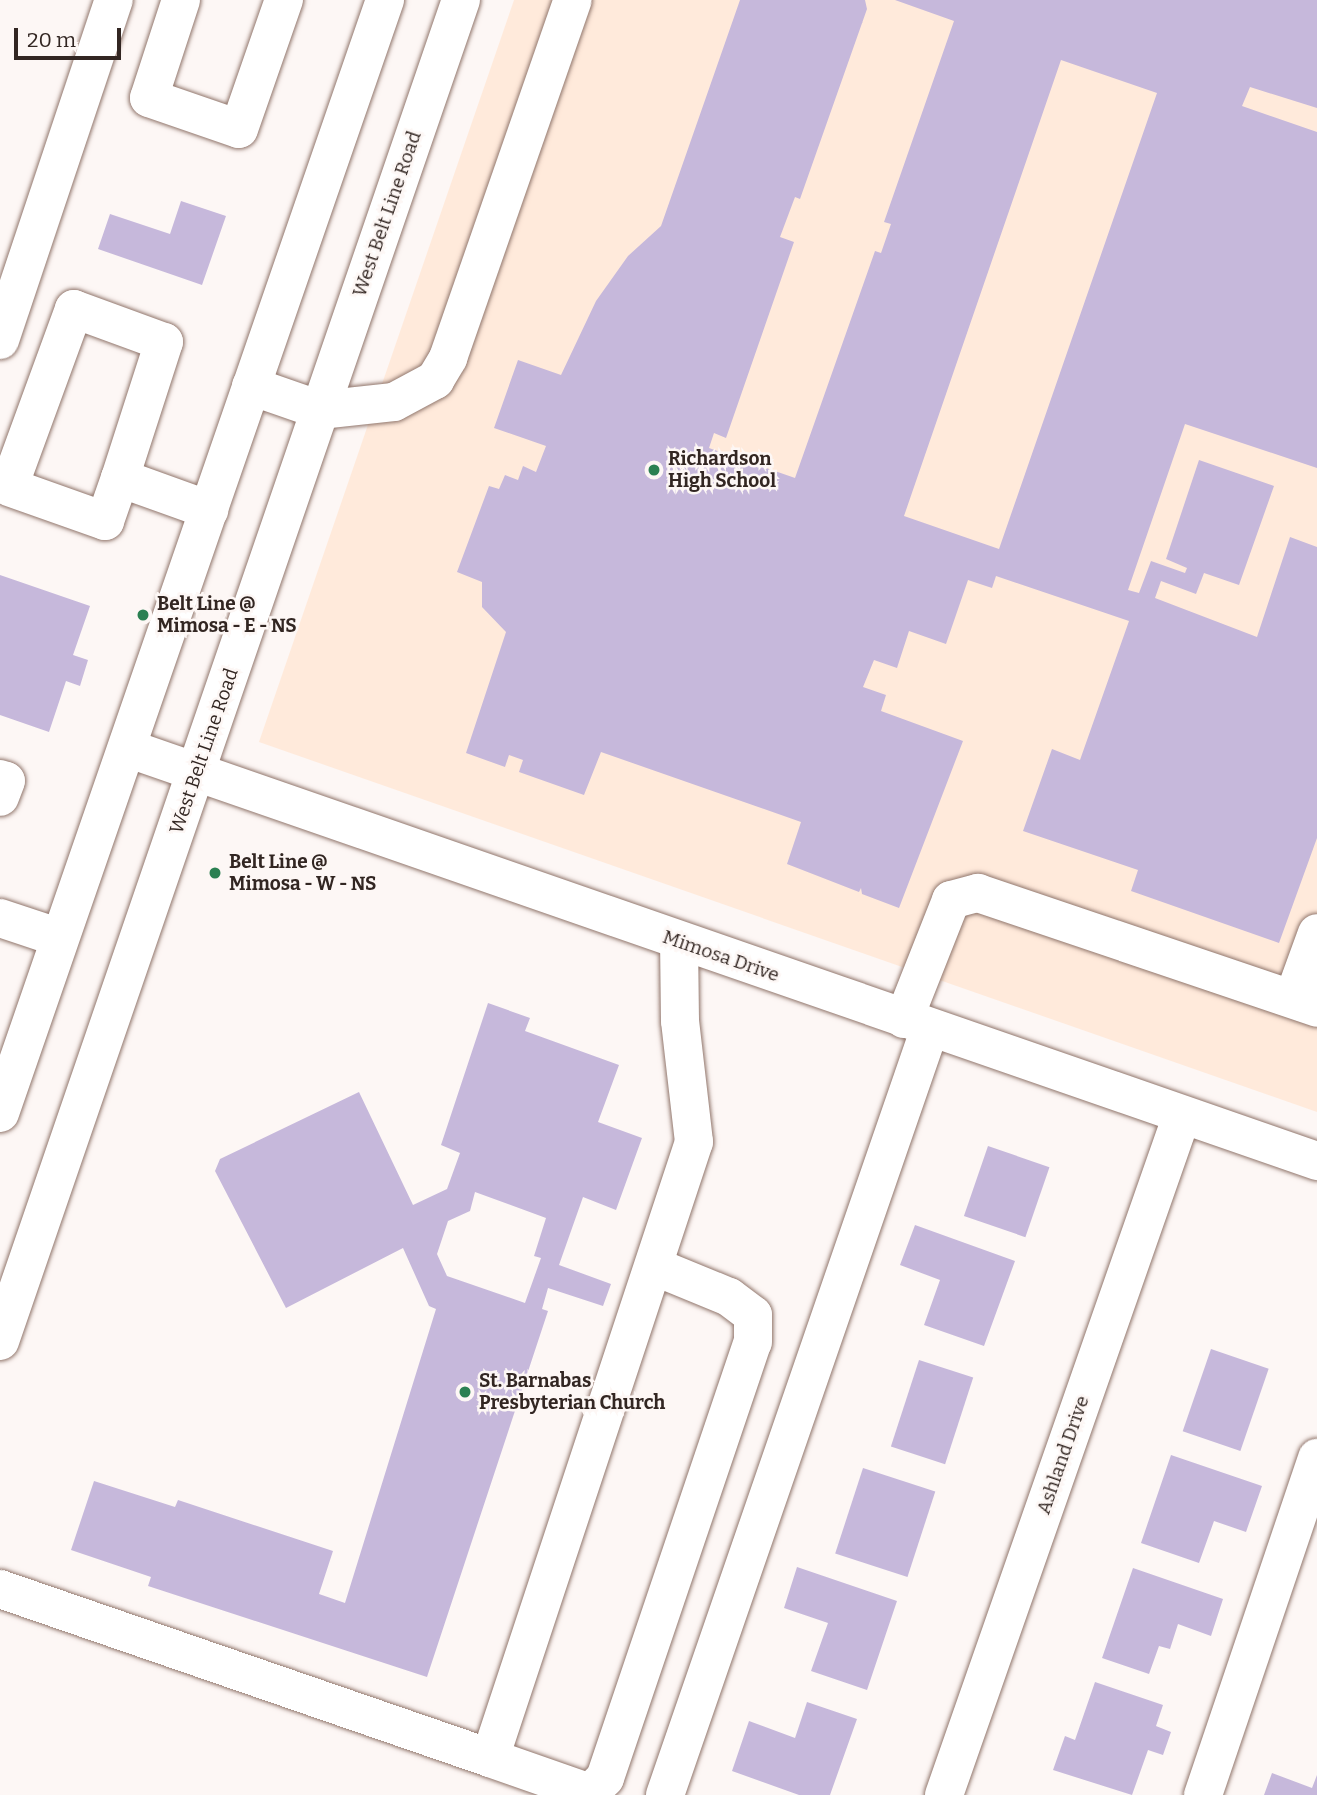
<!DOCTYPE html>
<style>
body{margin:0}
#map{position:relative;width:1317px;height:1795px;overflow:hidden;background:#fdf7f5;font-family:Bitter,serif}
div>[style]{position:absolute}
.education>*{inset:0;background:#ffeadb}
.building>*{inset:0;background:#c6b8db;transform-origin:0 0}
.roads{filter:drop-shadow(0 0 2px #91766c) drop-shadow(0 0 2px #91766c)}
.minor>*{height:38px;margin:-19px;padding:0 19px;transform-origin:19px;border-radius:19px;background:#fff}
.major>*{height:38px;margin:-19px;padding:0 19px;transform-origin:19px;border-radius:19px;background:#fff}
.dots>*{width:19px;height:19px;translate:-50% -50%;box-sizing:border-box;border:4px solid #fdf7f5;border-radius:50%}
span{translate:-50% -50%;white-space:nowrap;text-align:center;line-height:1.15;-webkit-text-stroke:5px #fdf7f5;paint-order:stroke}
.street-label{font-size:19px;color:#322622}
.poi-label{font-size:19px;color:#322622;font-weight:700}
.left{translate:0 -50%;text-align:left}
.scale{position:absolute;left:14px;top:28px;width:107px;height:32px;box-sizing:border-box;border:4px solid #322622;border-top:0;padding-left:9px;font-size:21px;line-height:24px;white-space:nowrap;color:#322622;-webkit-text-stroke:5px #fdf7f5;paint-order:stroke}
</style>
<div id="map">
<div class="education">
<div style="clip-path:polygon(514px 0,1317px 0,1317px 1112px,259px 742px)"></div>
</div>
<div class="building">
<div style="clip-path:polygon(evenodd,740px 0,865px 0,867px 9px,800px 199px,795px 197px,780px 237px,794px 242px,726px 438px,714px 433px,709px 448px,795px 478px,875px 251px,881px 253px,891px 224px,884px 222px,954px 21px,895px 0,1317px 0,1317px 108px,1250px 87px,1242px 106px,1317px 132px,1317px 468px,1185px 424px,1128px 590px,1139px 593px,1151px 561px,1185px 573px,1187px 568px,1166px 559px,1199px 460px,1274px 486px,1239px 585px,1204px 573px,1196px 594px,1161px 581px,1155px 598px,1257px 637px,1290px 537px,1317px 547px,1317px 838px,1279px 943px,1131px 891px,1138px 870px,1023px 831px,1052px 749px,1080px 760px,1129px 621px,996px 576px,992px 588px,968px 580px,946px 644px,909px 631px,897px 668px,874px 660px,863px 687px,886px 695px,881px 711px,963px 741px,899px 908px,862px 894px,861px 888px,859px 892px,787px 864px,801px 822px,601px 752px,584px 795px,519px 772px,523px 760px,509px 755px,505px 767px,466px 753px,506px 632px,482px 607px,482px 582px,457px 572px,489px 486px,499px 489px,505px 475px,518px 480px,523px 466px,536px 472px,546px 446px,494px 428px,518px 360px,561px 375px,596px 301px,628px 256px,661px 226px,740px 0,1061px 60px,1157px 93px,999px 549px,904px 516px,1061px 60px)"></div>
<div style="clip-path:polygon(181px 201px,226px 216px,202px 285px,98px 249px,110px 214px,170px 234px)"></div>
<div style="clip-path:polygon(0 575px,90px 606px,73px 655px,88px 660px,80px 686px,66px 681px,49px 732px,0 715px)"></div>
<div style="clip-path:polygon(evenodd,488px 1003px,530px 1018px,525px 1031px,619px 1065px,598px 1122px,642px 1138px,616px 1210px,583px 1197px,559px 1265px,611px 1284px,603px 1306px,548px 1288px,542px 1309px,548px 1311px,427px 1677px,148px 1586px,151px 1577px,71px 1550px,94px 1481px,175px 1507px,178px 1500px,333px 1551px,319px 1594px,345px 1603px,436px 1309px,429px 1306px,403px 1248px,286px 1308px,215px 1171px,220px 1159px,359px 1092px,413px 1205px,447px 1189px,460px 1153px,441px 1145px,488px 1003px,475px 1192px,546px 1218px,534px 1256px,541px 1258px,525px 1303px,447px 1276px,437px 1254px,448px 1221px,470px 1211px,475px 1192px)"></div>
<div style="left:988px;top:1146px;width:65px;height:74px;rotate:19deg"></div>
<div style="clip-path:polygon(915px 1225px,1015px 1261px,984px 1346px,924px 1325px,940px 1280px,900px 1265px)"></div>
<div style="left:1211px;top:1349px;width:61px;height:87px;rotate:19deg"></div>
<div style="left:919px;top:1360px;width:57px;height:91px;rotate:18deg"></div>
<div style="clip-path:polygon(1171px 1455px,1262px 1486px,1246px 1532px,1214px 1521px,1199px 1563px,1141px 1543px)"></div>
<div style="left:863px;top:1468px;width:76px;height:90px;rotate:18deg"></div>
<div style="clip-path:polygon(797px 1567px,897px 1601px,867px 1690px,811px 1671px,828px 1623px,784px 1608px)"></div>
<div style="clip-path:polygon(1133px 1568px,1223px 1599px,1211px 1636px,1178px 1624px,1170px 1649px,1159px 1646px,1149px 1674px,1102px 1658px)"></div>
<div style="clip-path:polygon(1095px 1682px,1163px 1705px,1156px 1726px,1171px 1732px,1163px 1755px,1148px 1750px,1132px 1795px,1053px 1770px,1065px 1736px,1075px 1740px)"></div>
<div style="clip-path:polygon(807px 1702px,857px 1719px,830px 1795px,799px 1795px,732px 1771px,749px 1721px,795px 1738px)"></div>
<div style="clip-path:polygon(1272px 1773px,1312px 1788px,1317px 1775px,1317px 1795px,1264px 1795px)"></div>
</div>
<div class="roads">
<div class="minor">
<div style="left:181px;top:0;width:103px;rotate:108.1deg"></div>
<div style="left:149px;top:98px;width:95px;rotate:19deg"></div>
<div style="left:239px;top:129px;width:137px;rotate:-70.8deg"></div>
<div style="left:0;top:340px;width:359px;rotate:-71.5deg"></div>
<div style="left:320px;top:410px;width:74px;rotate:-6.2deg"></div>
<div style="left:394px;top:402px;width:47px;rotate:-28.2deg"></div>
<div style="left:435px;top:380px;width:26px;rotate:-59deg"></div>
<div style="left:448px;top:358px;width:379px;rotate:-70.8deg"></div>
<div style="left:120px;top:478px;width:143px;rotate:-72.1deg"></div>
<div style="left:164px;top:342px;width:96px;rotate:-159.9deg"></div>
<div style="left:74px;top:309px;width:189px;rotate:110.1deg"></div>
<div style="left:9px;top:487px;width:102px;rotate:19.5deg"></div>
<div style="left:105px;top:521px;width:46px;rotate:-70.8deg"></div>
<div style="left:120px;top:478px;width:95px;rotate:19.8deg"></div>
<div style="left:127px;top:748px;width:1260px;rotate:19.14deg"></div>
<div style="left:0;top:779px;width:6px;rotate:18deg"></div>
<div style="left:6px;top:781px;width:17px;rotate:111deg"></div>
<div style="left:0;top:918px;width:63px;rotate:18.4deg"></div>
<div style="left:1293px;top:999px;width:70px;rotate:-70deg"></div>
<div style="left:904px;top:1019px;width:128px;rotate:-68.4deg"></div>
<div style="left:951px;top:900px;width:28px;rotate:-15deg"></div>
<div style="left:978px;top:893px;width:358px;rotate:18.7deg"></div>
<div style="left:0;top:1589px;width:518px;rotate:19.03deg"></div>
<div style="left:490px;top:1758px;width:649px;rotate:-71.68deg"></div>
<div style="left:694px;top:1142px;width:122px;rotate:-96.6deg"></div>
<div style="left:680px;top:1021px;width:79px;rotate:-90.7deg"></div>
<div style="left:490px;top:1758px;width:106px;rotate:19.3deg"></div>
<div style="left:590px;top:1793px;width:21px;rotate:-45deg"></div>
<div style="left:605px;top:1778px;width:460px;rotate:-71.3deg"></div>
<div style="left:753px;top:1342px;width:27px;rotate:-90deg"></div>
<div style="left:753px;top:1315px;width:30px;rotate:-143deg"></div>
<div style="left:729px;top:1297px;width:79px;rotate:-157.7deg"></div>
<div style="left:665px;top:1795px;width:811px;rotate:-70.94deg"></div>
<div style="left:944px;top:1795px;width:720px;rotate:-70.71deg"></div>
<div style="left:1203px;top:1795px;width:356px;rotate:-71.3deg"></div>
</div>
<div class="major">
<div style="left:251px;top:386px;width:73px;rotate:19.2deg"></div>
<div style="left:0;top:1113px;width:1178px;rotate:-70.92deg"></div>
<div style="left:0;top:1341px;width:1418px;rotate:-71.03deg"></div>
</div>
</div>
<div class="dots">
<div style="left:654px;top:470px;background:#2b8052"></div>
<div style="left:143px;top:615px;background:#2b8052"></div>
<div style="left:215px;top:873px;background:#2b8052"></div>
<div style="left:465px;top:1392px;background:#2b8052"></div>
</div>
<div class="street-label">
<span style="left:387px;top:214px;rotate:-71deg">West Belt Line Road</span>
<span style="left:204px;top:751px;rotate:-71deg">West Belt Line Road</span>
<span style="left:721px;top:956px;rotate:19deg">Mimosa Drive</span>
<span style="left:1063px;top:1455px;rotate:-71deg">Ashland Drive</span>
</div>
<div class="poi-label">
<span class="left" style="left:668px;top:470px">Richardson<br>High School</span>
<span class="left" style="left:157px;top:615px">Belt Line @<br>Mimosa - E - NS</span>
<span class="left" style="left:229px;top:873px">Belt Line @<br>Mimosa - W - NS</span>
<span class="left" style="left:479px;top:1392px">St. Barnabas<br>Presbyterian Church</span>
</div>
<div class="scale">20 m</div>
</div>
